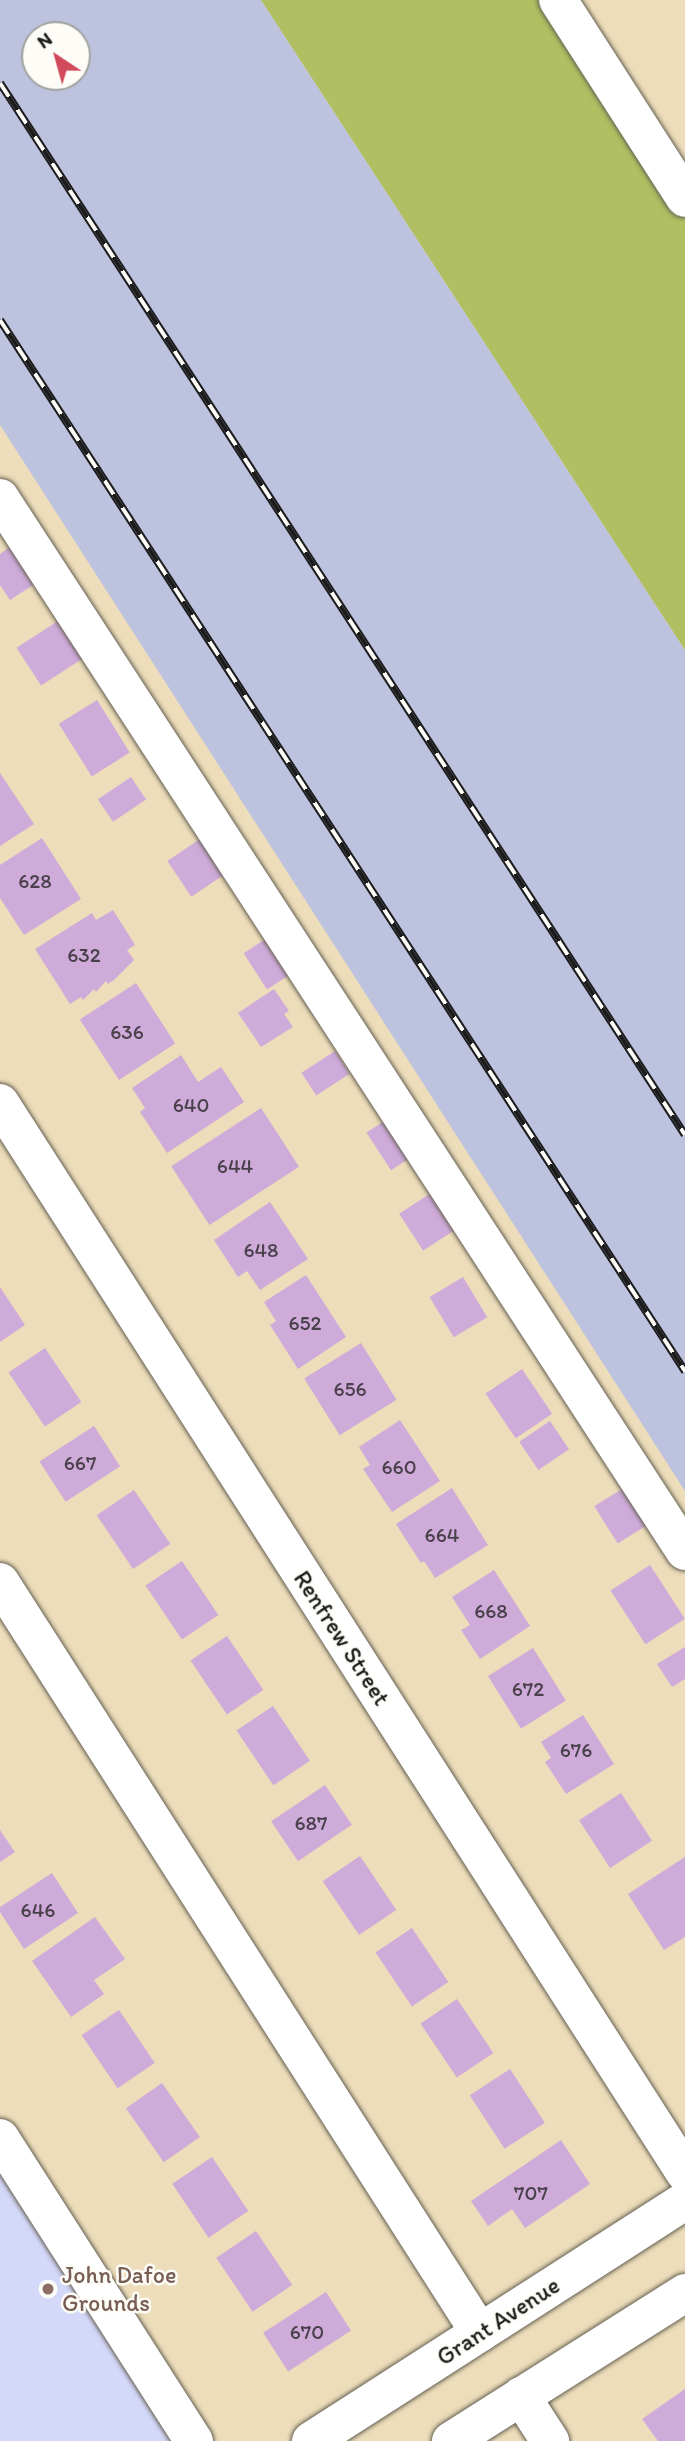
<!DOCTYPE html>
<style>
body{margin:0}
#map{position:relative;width:685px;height:2441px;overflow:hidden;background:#edddba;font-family:Itim,sans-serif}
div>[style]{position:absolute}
.built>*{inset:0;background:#d4d8f9}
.industrial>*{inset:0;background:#bdc3de}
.green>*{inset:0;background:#afbf61}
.building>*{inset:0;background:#cfabda;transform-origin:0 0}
.roads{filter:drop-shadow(0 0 2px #656053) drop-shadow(0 0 2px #656053)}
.minor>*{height:38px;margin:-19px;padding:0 19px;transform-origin:19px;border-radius:19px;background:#fff}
.major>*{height:38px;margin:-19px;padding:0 19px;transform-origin:19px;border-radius:19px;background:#fff}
.rail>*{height:8px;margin-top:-4px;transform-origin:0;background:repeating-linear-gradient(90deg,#fdfcf7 0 16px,#1c1c1c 0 32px);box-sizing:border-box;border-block:2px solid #1c1c1c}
.dots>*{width:19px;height:19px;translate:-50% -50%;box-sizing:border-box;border:4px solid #fdfcf7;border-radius:50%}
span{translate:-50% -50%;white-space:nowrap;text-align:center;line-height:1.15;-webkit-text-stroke:5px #fdfcf7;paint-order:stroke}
.number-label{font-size:21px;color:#49404c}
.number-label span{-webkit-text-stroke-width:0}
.street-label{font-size:24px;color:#1c1c1c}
.education-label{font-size:24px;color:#785e54}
.left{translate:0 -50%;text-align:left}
.north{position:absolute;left:21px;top:21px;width:70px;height:70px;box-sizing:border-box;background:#fdfcf7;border:2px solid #a3a29f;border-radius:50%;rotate:324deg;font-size:19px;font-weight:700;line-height:28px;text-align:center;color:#1c1c1c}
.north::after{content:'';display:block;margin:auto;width:24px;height:32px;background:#d1495b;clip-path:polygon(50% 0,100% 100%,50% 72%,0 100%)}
</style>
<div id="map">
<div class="built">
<div style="clip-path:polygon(0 2138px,194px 2441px,0 2441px)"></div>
</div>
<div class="industrial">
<div style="clip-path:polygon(evenodd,0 0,261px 0,685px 650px,685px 1491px,0 425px,0 0,35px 35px,77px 35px,77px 77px,35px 77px,35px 35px)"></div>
</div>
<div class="green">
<div style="clip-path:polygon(261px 0,557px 0,685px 199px,685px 650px)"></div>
</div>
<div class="building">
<div style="clip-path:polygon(20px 540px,44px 578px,10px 600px,0 585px,0 554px)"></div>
<div style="left:61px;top:619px;width:45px;height:53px;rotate:57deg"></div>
<div style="left:97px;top:700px;width:62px;height:45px;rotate:58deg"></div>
<div style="clip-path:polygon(0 773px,34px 824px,0 846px)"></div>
<div style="left:131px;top:777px;width:27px;height:40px;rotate:56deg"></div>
<div style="left:203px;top:837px;width:43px;height:43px;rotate:56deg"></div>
<div style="clip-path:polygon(42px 838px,81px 899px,24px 935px,0 898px,0 865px)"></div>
<div style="clip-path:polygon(113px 910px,135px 945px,127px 950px,134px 960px,114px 980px,108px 984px,106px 981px,96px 992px,94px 989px,83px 1000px,81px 997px,70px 1004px,35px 949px,92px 913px,96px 920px)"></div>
<div style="left:278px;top:931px;width:43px;height:41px;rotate:57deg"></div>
<div style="left:136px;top:983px;width:72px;height:67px;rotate:57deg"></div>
<div style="clip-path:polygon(274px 989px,289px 1011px,284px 1014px,293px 1027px,261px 1047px,238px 1013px)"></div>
<div style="left:335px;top:1051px;width:27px;height:40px;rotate:57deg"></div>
<div style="clip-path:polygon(181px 1055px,198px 1082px,221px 1067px,244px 1102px,167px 1153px,140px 1112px,145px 1108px,132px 1088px)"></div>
<div style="left:261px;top:1108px;width:70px;height:107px;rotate:57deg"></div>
<div style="left:395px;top:1114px;width:45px;height:34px;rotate:57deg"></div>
<div style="left:431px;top:1193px;width:44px;height:38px;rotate:57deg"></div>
<div style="clip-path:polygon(270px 1202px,308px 1259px,260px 1290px,247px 1271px,238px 1277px,214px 1240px)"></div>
<div style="clip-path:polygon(306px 1275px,346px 1337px,298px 1369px,270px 1325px,276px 1321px,264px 1302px)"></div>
<div style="left:463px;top:1277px;width:47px;height:39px;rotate:59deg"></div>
<div style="clip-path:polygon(0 1287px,25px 1325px,0 1342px)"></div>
<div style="left:361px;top:1343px;width:67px;height:67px;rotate:58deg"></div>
<div style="left:45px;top:1348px;width:65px;height:44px;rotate:56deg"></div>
<div style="left:522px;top:1369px;width:54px;height:44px;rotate:56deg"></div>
<div style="clip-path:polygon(400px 1420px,440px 1481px,392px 1512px,363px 1469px,370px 1465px,359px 1447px)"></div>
<div style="left:550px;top:1421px;width:34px;height:37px;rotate:56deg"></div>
<div style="left:94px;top:1426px;width:48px;height:65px;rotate:57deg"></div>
<div style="left:630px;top:1484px;width:44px;height:42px;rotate:58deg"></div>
<div style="clip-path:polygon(452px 1488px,488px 1545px,435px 1578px,424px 1561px,421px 1563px,396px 1524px)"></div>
<div style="left:134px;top:1490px;width:65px;height:45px;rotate:56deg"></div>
<div style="left:182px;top:1561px;width:65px;height:44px;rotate:56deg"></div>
<div style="left:650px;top:1565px;width:64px;height:47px;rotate:57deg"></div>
<div style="clip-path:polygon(494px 1570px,530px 1626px,480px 1659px,461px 1630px,470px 1625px,452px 1597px)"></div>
<div style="left:227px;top:1636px;width:65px;height:44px;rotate:56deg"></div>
<div style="clip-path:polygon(685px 1647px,685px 1679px,672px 1687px,657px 1664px)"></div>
<div style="left:533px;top:1648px;width:62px;height:53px;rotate:58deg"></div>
<div style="left:273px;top:1706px;width:66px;height:44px;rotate:56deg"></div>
<div style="clip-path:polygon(583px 1715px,614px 1764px,566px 1794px,545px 1762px,551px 1758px,541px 1742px)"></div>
<div style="left:325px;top:1785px;width:48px;height:65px;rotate:56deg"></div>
<div style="left:621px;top:1793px;width:57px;height:50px;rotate:57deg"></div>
<div style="clip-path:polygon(0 1830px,15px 1852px,0 1862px)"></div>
<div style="left:360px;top:1856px;width:65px;height:45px;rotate:56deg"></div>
<div style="clip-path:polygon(685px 1857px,685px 1937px,664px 1950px,628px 1894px)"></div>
<div style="clip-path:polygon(52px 1873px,78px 1913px,24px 1949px,0 1912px,0 1907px)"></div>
<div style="clip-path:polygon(95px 1917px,125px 1959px,94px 1980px,104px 1994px,71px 2017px,32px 1961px)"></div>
<div style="left:412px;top:1928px;width:65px;height:44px;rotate:56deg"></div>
<div style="left:457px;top:1999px;width:65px;height:44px;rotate:56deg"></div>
<div style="left:119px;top:2010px;width:64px;height:45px;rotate:56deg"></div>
<div style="left:510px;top:2069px;width:64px;height:48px;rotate:57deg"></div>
<div style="left:162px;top:2083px;width:66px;height:44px;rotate:55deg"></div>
<div style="clip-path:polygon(561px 2140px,590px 2184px,525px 2228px,512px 2209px,488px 2226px,471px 2201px)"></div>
<div style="left:212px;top:2157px;width:65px;height:48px;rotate:56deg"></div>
<div style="left:256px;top:2231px;width:65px;height:48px;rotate:56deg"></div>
<div style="left:326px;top:2292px;width:46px;height:75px;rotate:57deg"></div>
<div style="clip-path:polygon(685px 2389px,685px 2441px,658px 2441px,642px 2419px)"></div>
</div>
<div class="roads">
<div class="minor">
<div style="left:558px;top:0;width:235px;rotate:57.3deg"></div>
<div style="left:0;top:498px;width:1256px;rotate:56.96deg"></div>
<div style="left:0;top:1103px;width:1270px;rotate:57.37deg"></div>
<div style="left:0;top:1582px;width:891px;rotate:57.42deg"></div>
<div style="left:0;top:2138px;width:360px;rotate:57.4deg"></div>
<div style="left:521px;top:2396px;width:54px;rotate:57.2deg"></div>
</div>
<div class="major">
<div style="left:311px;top:2441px;width:444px;rotate:-32.7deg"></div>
<div style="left:451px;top:2441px;width:277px;rotate:-32.3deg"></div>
</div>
</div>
<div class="rail">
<div style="left:0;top:83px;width:1255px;rotate:56.93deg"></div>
<div style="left:0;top:320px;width:1255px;rotate:56.91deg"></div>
</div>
<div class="dots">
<div style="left:48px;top:2289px;background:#8d6e63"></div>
</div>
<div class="number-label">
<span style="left:35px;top:881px">628</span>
<span style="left:84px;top:955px">632</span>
<span style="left:127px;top:1032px">636</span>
<span style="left:191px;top:1105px">640</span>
<span style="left:235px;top:1166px">644</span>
<span style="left:261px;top:1250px">648</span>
<span style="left:305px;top:1323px">652</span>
<span style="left:350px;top:1389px">656</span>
<span style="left:80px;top:1463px">667</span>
<span style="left:399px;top:1467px">660</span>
<span style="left:442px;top:1535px">664</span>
<span style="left:491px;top:1611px">668</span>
<span style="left:528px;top:1689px">672</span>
<span style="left:576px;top:1750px">676</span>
<span style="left:311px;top:1823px">687</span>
<span style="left:38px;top:1910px">646</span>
<span style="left:531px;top:2193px">707</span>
<span style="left:307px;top:2332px">670</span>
</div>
<div class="street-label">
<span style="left:342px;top:1638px;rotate:57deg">Renfrew Street</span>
<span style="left:498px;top:2321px;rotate:-33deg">Grant Avenue</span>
</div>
<div class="education-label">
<span class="left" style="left:62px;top:2289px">John Dafoe<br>Grounds</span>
</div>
<div class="north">N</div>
</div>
